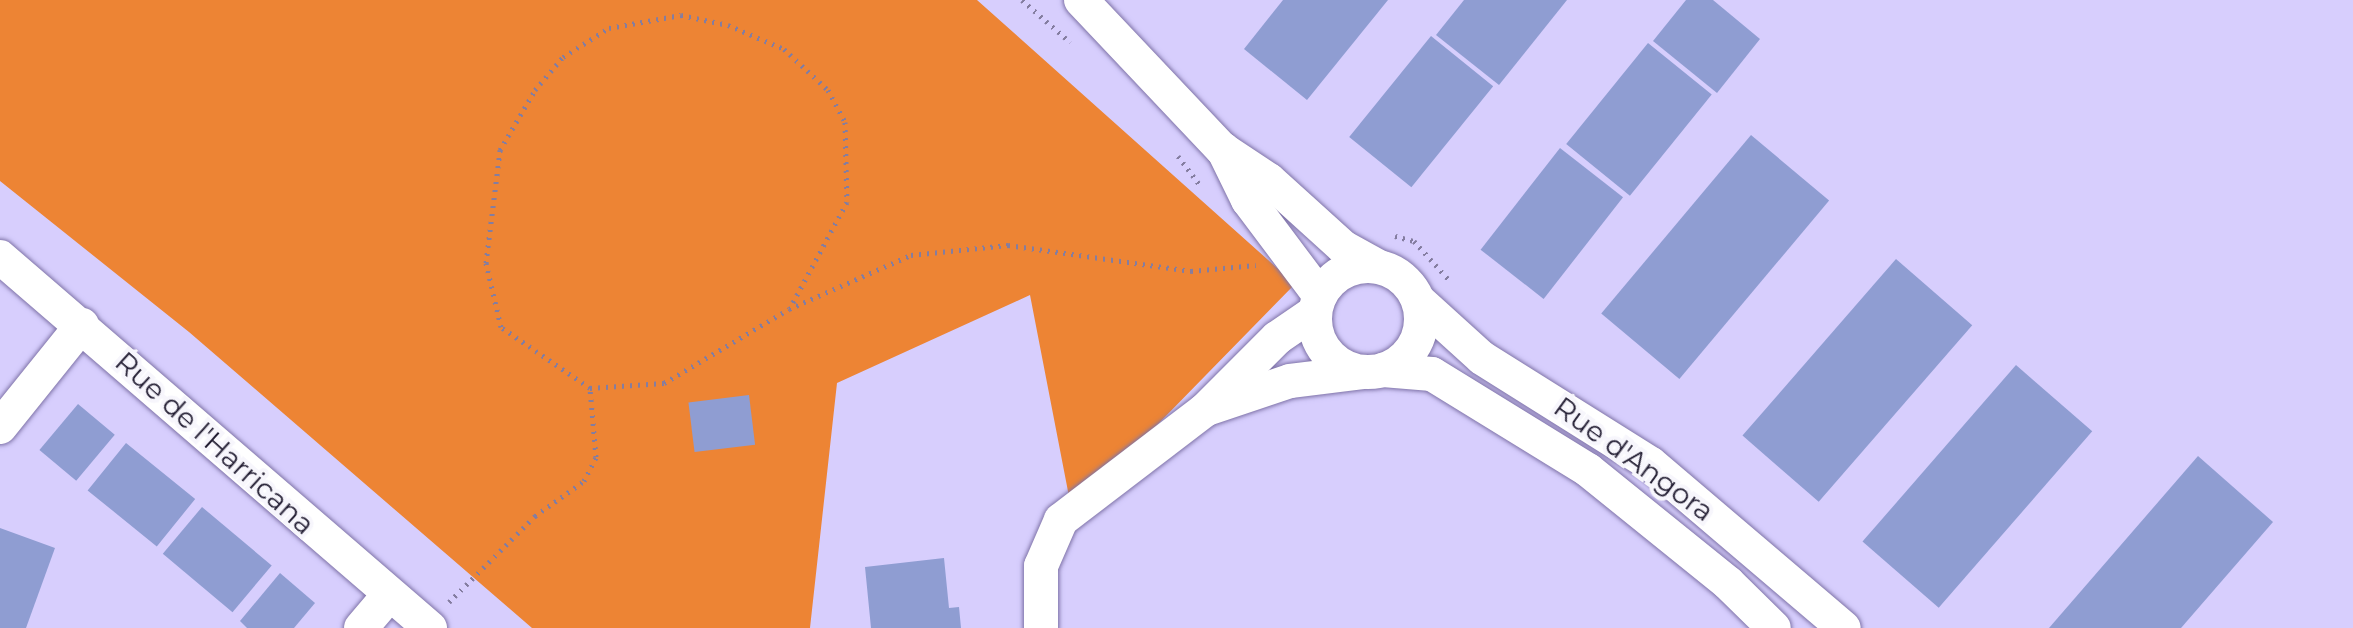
<!DOCTYPE html>
<style>
body{margin:0}
#map{position:relative;width:2353px;height:628px;overflow:hidden;background:#d7cefd;font-family:Montserrat,sans-serif}
div>[style]{position:absolute}
.green>*{inset:0;background:#ed8434}
.building>*{inset:0;background:#8f9dd2;transform-origin:0 0}
.path>*{height:5px;margin-top:-2.5px;transform-origin:0;background:repeating-linear-gradient(90deg,#847da0 0 2px,transparent 0 8px)}
.roads{filter:drop-shadow(0 0 2px #7f73a8) drop-shadow(0 0 2px #7f73a8)}
.minor>*{height:34px;margin:-17px;padding:0 17px;transform-origin:17px;border-radius:17px;background:#fff}
.minor>.ring{margin:-17px;padding:0;box-sizing:content-box;background:none;border:34px solid #fff;border-radius:50%}
span{translate:-50% -50%;white-space:nowrap;text-align:center;line-height:1.15;-webkit-text-stroke:8px #f7f6fc;paint-order:stroke}
.street-label{font-size:28px;color:#231e33}
</style>
<div id="map">
<div class="green">
<div style="clip-path:polygon(0 0,977px 0,1295px 284px,1072px 512px,1030px 295px,837px 383px,810px 628px,532px 628px,189px 332px,0 181px)"></div>
</div>
<div class="building">
<div style="clip-path:polygon(1283px 0,1388px 0,1307px 100px,1244px 49px)"></div>
<div style="clip-path:polygon(1464px 0,1567px 0,1499px 85px,1436px 35px)"></div>
<div style="clip-path:polygon(1686px 0,1713px 0,1760px 39px,1717px 93px,1653px 41px)"></div>
<div style="left:1431px;top:36px;width:80px;height:130px;rotate:39deg"></div>
<div style="left:1648px;top:43px;width:82px;height:130px;rotate:39deg"></div>
<div style="left:1751px;top:135px;width:102px;height:233px;rotate:40deg"></div>
<div style="left:1560px;top:148px;width:80px;height:129px;rotate:38deg"></div>
<div style="left:1896px;top:259px;width:101px;height:234px;rotate:41deg"></div>
<div style="left:2016px;top:365px;width:101px;height:234px;rotate:41deg"></div>
<div style="left:749px;top:395px;width:50px;height:61px;rotate:83deg"></div>
<div style="left:78px;top:404px;width:48px;height:60px;rotate:40deg"></div>
<div style="left:126px;top:443px;width:89px;height:61px;rotate:39deg"></div>
<div style="clip-path:polygon(2198px 456px,2273px 522px,2181px 628px,2049px 628px)"></div>
<div style="left:202px;top:507px;width:91px;height:61px;rotate:40deg"></div>
<div style="clip-path:polygon(0 528px,55px 548px,26px 628px,0 628px)"></div>
<div style="clip-path:polygon(944px 558px,949px 608px,959px 607px,961px 628px,871px 628px,865px 567px)"></div>
<div style="clip-path:polygon(280px 573px,315px 603px,294px 628px,247px 628px,240px 621px)"></div>
</div>
<div class="path">
<div style="left:1022px;top:0;width:64px;rotate:41.2deg"></div>
<div style="left:1178px;top:156px;width:38px;rotate:53deg"></div>
<div style="left:1395px;top:236px;width:20px;rotate:15deg"></div>
<div style="left:1414px;top:241px;width:54px;rotate:48deg"></div>
<div style="left:590px;top:388px;width:108px;rotate:-145.6deg"></div>
<div style="left:501px;top:327px;width:66px;rotate:-103.2deg"></div>
<div style="left:486px;top:263px;width:114px;rotate:-82.9deg"></div>
<div style="left:500px;top:150px;width:69px;rotate:-59.7deg"></div>
<div style="left:535px;top:90px;width:43px;rotate:-49.7deg"></div>
<div style="left:563px;top:57px;width:54px;rotate:-32.2deg"></div>
<div style="left:609px;top:28px;width:73px;rotate:-10.2deg"></div>
<div style="left:681px;top:15px;width:48px;rotate:12deg"></div>
<div style="left:728px;top:25px;width:61px;rotate:23.2deg"></div>
<div style="left:784px;top:49px;width:60px;rotate:43deg"></div>
<div style="left:828px;top:90px;width:36px;rotate:62deg"></div>
<div style="left:845px;top:122px;width:80px;rotate:88.6deg"></div>
<div style="left:847px;top:202px;width:120px;rotate:118.3deg"></div>
<div style="left:449px;top:602px;width:122px;rotate:-45deg"></div>
<div style="left:535px;top:516px;width:60px;rotate:-35.5deg"></div>
<div style="left:584px;top:481px;width:27px;rotate:-63deg"></div>
<div style="left:596px;top:457px;width:69px;rotate:-95deg"></div>
<div style="left:590px;top:388px;width:74px;rotate:-3.9deg"></div>
<div style="left:664px;top:383px;width:145px;rotate:-30.6deg"></div>
<div style="left:789px;top:309px;width:133px;rotate:-23.9deg"></div>
<div style="left:911px;top:255px;width:98px;rotate:-5.9deg"></div>
<div style="left:1008px;top:245px;width:185px;rotate:8.1deg"></div>
<div style="left:1191px;top:271px;width:65px;rotate:-5.3deg"></div>
</div>
<div class="roads">
<div class="minor">
<div style="left:1081px;top:0;width:205px;rotate:46.6deg"></div>
<div style="left:1222px;top:149px;width:56px;rotate:33.4deg"></div>
<div style="left:1269px;top:180px;width:100px;rotate:42.2deg"></div>
<div style="left:1343px;top:247px;width:41px;rotate:29.1deg"></div>
<div style="left:1223px;top:149px;width:57px;rotate:63.9deg"></div>
<div style="left:1248px;top:200px;width:120px;rotate:53.1deg"></div>
<div style="left:0;top:257px;width:568px;rotate:40.79deg"></div>
<div class="ring" style="left:1315px;top:266px;width:72px;height:72px"></div>
<div style="left:1418px;top:300px;width:86px;rotate:42.2deg"></div>
<div style="left:1482px;top:358px;width:199px;rotate:32.1deg"></div>
<div style="left:1651px;top:464px;width:253px;rotate:40.4deg"></div>
<div style="left:1383px;top:370px;width:49px;rotate:4.7deg"></div>
<div style="left:1432px;top:374px;width:183px;rotate:31.6deg"></div>
<div style="left:1588px;top:470px;width:180px;rotate:38.9deg"></div>
<div style="left:1728px;top:583px;width:64px;rotate:44.4deg"></div>
<div style="left:1210px;top:408px;width:84px;rotate:-18.6deg"></div>
<div style="left:1290px;top:381px;width:75px;rotate:-6.9deg"></div>
<div style="left:0;top:427px;width:131px;rotate:-51.2deg"></div>
<div style="left:361px;top:628px;width:42px;rotate:-49.8deg"></div>
<div style="left:1041px;top:628px;width:62px;rotate:-90deg"></div>
<div style="left:1041px;top:566px;width:50px;rotate:-66.5deg"></div>
<div style="left:1061px;top:520px;width:181px;rotate:-37.4deg"></div>
<div style="left:1205px;top:410px;width:102px;rotate:-45deg"></div>
<div style="left:1277px;top:338px;width:46px;rotate:-34.4deg"></div>
</div>
</div>
<div class="street-label">
<span style="left:215px;top:443px;rotate:42deg">Rue de l'Harricana</span>
<span style="left:1634px;top:459px;rotate:36deg">Rue d'Angora</span>
</div>
</div>
